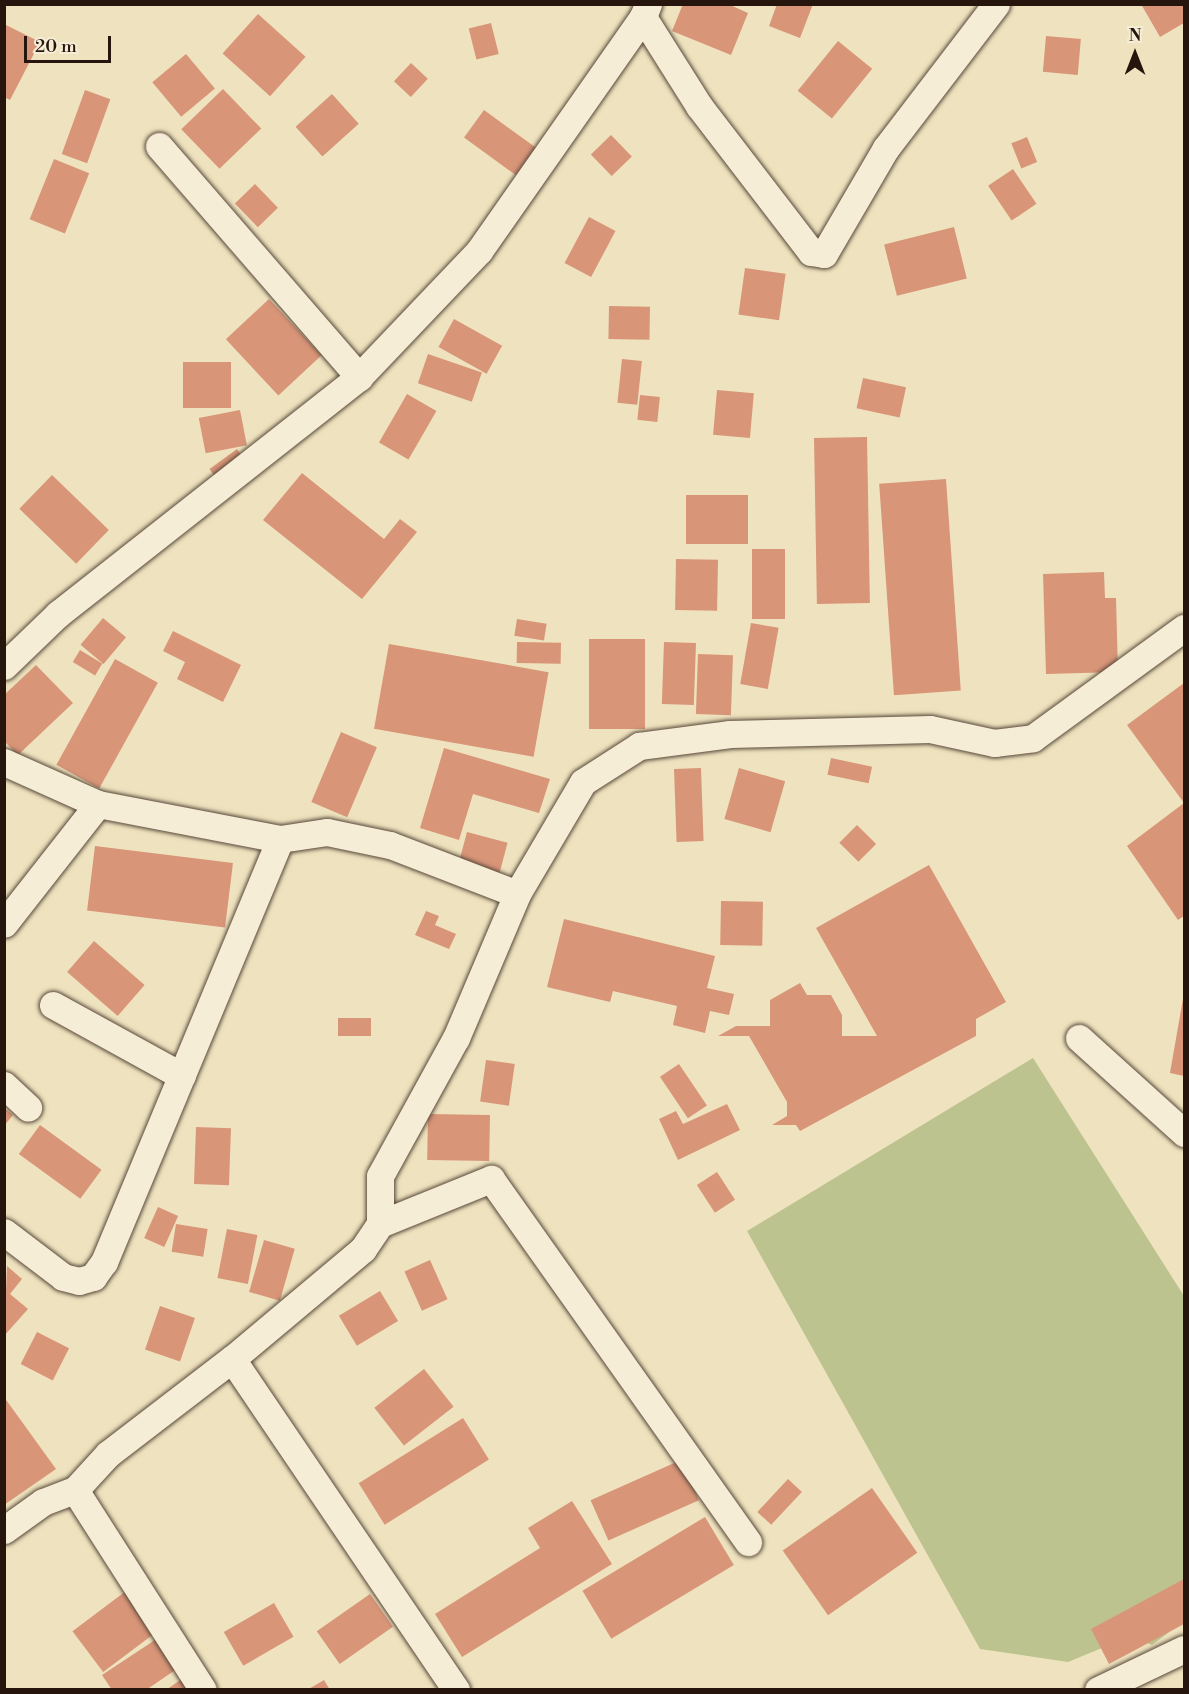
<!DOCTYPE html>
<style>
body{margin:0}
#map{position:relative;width:1189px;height:1694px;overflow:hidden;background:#efe3bf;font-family:"Libre Bodoni",serif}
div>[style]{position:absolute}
.green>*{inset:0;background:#bdc38f}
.building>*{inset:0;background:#d89578;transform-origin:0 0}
.roads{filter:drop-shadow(0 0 2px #58483a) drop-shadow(0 0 2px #58483a)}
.street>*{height:27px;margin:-13.5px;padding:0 13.5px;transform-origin:13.5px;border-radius:13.5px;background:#f5edd5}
span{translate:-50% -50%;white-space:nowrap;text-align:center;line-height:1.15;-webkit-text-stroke:5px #f5edd5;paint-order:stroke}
.frame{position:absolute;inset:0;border:6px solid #26150d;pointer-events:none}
.north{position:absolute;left:1105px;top:24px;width:60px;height:60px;-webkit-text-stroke:4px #f5edd5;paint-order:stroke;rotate:0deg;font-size:16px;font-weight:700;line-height:24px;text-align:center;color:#26150d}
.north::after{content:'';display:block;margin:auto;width:21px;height:27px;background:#26150d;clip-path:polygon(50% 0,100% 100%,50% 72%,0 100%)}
.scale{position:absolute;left:24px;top:36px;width:87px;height:27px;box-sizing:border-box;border:3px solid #26150d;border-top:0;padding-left:8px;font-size:18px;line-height:21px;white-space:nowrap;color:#26150d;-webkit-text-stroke:4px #f5edd5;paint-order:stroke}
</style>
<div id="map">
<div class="green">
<div style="clip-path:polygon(1033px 1058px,1184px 1296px,1184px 1621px,1152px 1645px,1131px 1636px,1068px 1662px,980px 1649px,747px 1231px)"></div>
</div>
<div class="building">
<div style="clip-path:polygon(683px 4px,728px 4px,748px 13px,731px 55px,672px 31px)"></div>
<div style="clip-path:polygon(777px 4px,813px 4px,800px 38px,769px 26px)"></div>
<div style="clip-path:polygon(1141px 4px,1184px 4px,1184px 23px,1160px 37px)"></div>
<div style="left:258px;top:14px;width:64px;height:53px;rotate:42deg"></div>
<div style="left:491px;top:23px;width:32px;height:23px;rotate:76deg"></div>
<div style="clip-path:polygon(4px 24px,40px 42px,10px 100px,4px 97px)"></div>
<div style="left:1046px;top:36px;width:35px;height:36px;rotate:5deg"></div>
<div style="left:838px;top:41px;width:44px;height:64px;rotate:39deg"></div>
<div style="left:186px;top:54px;width:45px;height:44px;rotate:50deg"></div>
<div style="left:411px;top:63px;width:23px;height:25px;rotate:43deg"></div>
<div style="left:223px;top:89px;width:55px;height:58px;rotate:46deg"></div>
<div style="left:85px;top:90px;width:27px;height:68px;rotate:20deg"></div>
<div style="left:332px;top:94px;width:40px;height:49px;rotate:48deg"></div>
<div style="left:484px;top:110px;width:64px;height:34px;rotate:36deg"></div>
<div style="left:611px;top:135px;width:30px;height:28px;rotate:46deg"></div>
<div style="left:1027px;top:137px;width:27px;height:17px;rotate:68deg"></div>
<div style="left:54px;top:159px;width:38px;height:65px;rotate:22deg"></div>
<div style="left:1013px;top:169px;width:42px;height:30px;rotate:56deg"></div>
<div style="left:255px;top:184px;width:33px;height:28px;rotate:46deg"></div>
<div style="left:589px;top:217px;width:30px;height:52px;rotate:28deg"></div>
<div style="left:954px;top:227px;width:53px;height:72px;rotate:76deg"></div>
<div style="left:745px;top:268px;width:41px;height:47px;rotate:8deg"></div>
<div style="left:269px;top:299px;width:77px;height:59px;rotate:47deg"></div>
<div style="left:609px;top:306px;width:41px;height:33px;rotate:1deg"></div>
<div style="left:454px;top:319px;width:55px;height:32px;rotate:29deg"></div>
<div style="left:428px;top:354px;width:57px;height:31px;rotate:19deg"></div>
<div style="left:622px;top:359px;width:20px;height:44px;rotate:6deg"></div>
<div style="left:231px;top:362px;width:46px;height:48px;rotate:90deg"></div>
<div style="left:863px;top:378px;width:44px;height:31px;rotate:12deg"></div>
<div style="left:717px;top:390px;width:37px;height:45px;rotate:5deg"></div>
<div style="left:407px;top:394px;width:34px;height:56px;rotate:30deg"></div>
<div style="left:640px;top:395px;width:20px;height:25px;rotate:6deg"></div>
<div style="left:240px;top:410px;width:36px;height:42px;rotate:79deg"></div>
<div style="left:867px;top:437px;width:166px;height:53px;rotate:89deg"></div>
<div style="left:237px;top:449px;width:17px;height:34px;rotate:54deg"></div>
<div style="clip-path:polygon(302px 473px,384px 539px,400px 519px,417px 532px,362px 599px,263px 520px)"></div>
<div style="left:52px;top:475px;width:79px;height:47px;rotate:44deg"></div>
<div style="left:946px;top:479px;width:212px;height:67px;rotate:86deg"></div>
<div style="left:748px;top:495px;width:49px;height:62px;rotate:90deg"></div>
<div style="left:752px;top:549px;width:33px;height:70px"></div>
<div style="left:676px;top:559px;width:42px;height:51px;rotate:1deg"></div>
<div style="clip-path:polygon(1104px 572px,1105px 598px,1116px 598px,1118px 672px,1046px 674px,1043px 574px)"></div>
<div style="left:103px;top:618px;width:30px;height:35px;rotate:40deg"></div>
<div style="left:517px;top:619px;width:30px;height:17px;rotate:9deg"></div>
<div style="left:751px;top:623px;width:28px;height:62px;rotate:10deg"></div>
<div style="clip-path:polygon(173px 631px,241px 665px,223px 702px,177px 679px,185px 662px,163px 651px)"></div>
<div style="left:589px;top:639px;width:56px;height:90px"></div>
<div style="left:517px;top:642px;width:44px;height:21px;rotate:1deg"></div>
<div style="left:664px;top:642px;width:32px;height:62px;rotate:2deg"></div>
<div style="left:389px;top:644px;width:162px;height:86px;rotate:10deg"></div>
<div style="left:80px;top:650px;width:26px;height:14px;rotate:31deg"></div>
<div style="left:698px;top:654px;width:35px;height:60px;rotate:2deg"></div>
<div style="left:115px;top:659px;width:49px;height:121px;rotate:29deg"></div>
<div style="clip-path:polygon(36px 665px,73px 703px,18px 755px,4px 741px,4px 695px)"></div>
<div style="clip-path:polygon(1184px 683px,1184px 916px,1178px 920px,1127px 846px,1184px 803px,1127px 725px)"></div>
<div style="left:341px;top:732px;width:39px;height:76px;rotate:23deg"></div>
<div style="clip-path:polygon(444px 748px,550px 779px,539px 813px,473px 794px,459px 840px,420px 828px)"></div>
<div style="left:831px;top:758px;width:42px;height:17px;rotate:12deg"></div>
<div style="left:701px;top:768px;width:73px;height:27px;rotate:88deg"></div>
<div style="left:739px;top:768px;width:48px;height:53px;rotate:16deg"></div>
<div style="left:857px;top:825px;width:27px;height:25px;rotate:45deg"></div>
<div style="left:467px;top:832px;width:42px;height:33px;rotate:15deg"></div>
<div style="left:95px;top:846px;width:139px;height:65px;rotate:7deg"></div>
<div style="clip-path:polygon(929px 865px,1006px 1002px,976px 1019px,976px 1036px,800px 1131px,796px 1125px,772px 1125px,787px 1116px,787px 1102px,749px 1036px,718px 1036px,736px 1026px,770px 1026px,770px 1000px,800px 983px,807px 995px,831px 995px,842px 1015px,842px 1036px,877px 1036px,816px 928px)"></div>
<div style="left:721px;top:901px;width:42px;height:44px;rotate:1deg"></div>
<div style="clip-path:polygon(426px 911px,439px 916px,435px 925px,456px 934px,449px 949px,415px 935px)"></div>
<div style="clip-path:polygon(564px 919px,715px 956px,707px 988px,734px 994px,729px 1015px,710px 1011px,705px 1033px,673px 1025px,677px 1006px,613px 991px,610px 1002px,547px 987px)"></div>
<div style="left:94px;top:941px;width:67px;height:41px;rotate:41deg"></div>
<div style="clip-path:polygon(1184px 993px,1184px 1076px,1170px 1073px)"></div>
<div style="left:371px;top:1018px;width:18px;height:33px;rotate:90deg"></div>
<div style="left:486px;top:1060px;width:29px;height:42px;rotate:8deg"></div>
<div style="left:679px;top:1064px;width:50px;height:23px;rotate:56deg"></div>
<div style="clip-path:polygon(727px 1104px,740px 1130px,678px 1160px,659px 1119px,676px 1111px,683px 1124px)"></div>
<div style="clip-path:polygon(4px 1108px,13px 1115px,4px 1126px)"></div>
<div style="left:428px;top:1114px;width:62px;height:46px;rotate:1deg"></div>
<div style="left:40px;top:1125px;width:76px;height:36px;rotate:36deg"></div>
<div style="left:196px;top:1127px;width:35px;height:57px;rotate:2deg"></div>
<div style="left:717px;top:1172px;width:33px;height:24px;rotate:57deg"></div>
<div style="left:158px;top:1207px;width:22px;height:34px;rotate:24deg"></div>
<div style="left:176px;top:1224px;width:32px;height:28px;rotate:9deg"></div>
<div style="left:227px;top:1229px;width:31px;height:50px;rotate:11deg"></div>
<div style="left:264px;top:1240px;width:32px;height:54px;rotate:16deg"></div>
<div style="left:430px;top:1260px;width:43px;height:28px;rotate:66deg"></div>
<div style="clip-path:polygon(7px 1266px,22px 1279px,10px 1294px,28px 1309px,4px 1336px)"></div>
<div style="left:380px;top:1291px;width:35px;height:48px;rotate:59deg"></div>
<div style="left:160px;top:1306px;width:37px;height:46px;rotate:19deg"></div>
<div style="left:37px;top:1332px;width:36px;height:36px;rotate:27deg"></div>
<div style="left:424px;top:1369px;width:48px;height:63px;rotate:52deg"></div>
<div style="clip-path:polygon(4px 1397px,56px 1469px,4px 1505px)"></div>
<div style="left:463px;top:1418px;width:49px;height:123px;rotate:58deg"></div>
<div style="left:681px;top:1460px;width:44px;height:99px;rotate:66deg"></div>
<div style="left:788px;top:1479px;width:19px;height:45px;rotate:43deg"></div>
<div style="left:872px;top:1488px;width:79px;height:109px;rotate:55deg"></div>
<div style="clip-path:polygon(572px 1501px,612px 1564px,462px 1657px,435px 1614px,540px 1548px,528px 1528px)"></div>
<div style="left:705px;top:1517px;width:56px;height:143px;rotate:59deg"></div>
<div style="clip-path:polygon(1184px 1579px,1184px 1624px,1109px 1664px,1091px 1629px)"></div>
<div style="left:130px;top:1588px;width:51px;height:72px;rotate:53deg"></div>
<div style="left:370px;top:1594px;width:40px;height:65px;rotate:55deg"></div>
<div style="left:274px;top:1603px;width:39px;height:58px;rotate:60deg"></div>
<div style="clip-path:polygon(161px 1636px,181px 1666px,146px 1690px,112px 1690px,102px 1675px)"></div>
<div style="clip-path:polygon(186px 1676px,195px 1690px,166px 1690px)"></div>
<div style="clip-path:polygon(324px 1680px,330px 1690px,307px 1690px)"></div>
</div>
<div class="roads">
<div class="street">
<div style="left:643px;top:17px;width:105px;rotate:57.8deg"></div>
<div style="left:699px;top:106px;width:184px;rotate:52.5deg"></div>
<div style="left:811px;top:252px;width:13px;rotate:9deg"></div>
<div style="left:824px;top:254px;width:123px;rotate:-59.7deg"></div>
<div style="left:886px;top:148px;width:181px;rotate:-52.6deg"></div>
<div style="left:159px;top:146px;width:306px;rotate:49.1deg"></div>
<div style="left:4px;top:666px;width:75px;rotate:-43.9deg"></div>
<div style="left:58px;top:614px;width:383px;rotate:-38.2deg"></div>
<div style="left:359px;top:377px;width:174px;rotate:-46.4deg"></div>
<div style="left:479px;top:251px;width:286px;rotate:-55deg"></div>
<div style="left:643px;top:17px;width:14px;rotate:-69deg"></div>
<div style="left:4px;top:762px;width:103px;rotate:24.1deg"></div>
<div style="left:98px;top:804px;width:152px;rotate:128.1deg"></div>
<div style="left:98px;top:804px;width:185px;rotate:10.9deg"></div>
<div style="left:53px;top:1005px;width:147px;rotate:28.8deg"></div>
<div style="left:1079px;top:1038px;width:142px;rotate:42.1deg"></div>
<div style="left:4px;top:1085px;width:33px;rotate:43deg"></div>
<div style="left:380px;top:1224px;width:48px;rotate:-90deg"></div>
<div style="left:380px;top:1176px;width:158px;rotate:-61.2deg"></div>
<div style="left:456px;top:1038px;width:156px;rotate:-67deg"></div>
<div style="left:517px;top:894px;width:130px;rotate:-59.5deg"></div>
<div style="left:583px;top:782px;width:67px;rotate:-32.7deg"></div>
<div style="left:639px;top:746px;width:92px;rotate:-7.5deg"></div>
<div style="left:730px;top:734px;width:200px;rotate:-1.4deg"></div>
<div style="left:930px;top:729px;width:66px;rotate:12.3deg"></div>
<div style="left:994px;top:743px;width:39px;rotate:-7deg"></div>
<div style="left:1033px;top:738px;width:187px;rotate:-36.1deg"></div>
<div style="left:4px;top:1232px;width:74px;rotate:37.3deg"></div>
<div style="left:63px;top:1277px;width:16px;rotate:14deg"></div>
<div style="left:79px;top:1281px;width:15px;rotate:-16deg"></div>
<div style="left:93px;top:1277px;width:19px;rotate:-54deg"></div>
<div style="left:104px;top:1262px;width:458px;rotate:-67.4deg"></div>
<div style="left:280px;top:839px;width:48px;rotate:-8.5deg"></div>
<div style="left:327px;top:832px;width:64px;rotate:11.7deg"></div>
<div style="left:390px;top:845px;width:136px;rotate:21.1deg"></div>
<div style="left:232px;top:1359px;width:400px;rotate:55.9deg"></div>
<div style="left:75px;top:1490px;width:237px;rotate:57.4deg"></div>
<div style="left:4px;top:1530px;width:48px;rotate:-35.7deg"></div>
<div style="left:43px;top:1502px;width:34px;rotate:-21deg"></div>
<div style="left:75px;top:1490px;width:49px;rotate:-47.5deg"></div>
<div style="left:108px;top:1454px;width:156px;rotate:-37.5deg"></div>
<div style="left:232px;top:1359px;width:171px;rotate:-40deg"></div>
<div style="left:363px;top:1249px;width:30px;rotate:-56deg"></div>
<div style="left:380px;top:1224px;width:120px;rotate:-22.1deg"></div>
<div style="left:491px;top:1179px;width:445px;rotate:54.7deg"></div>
<div style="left:1098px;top:1690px;width:95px;rotate:-25.5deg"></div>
</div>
</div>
<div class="frame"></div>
<div class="north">N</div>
<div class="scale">20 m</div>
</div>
